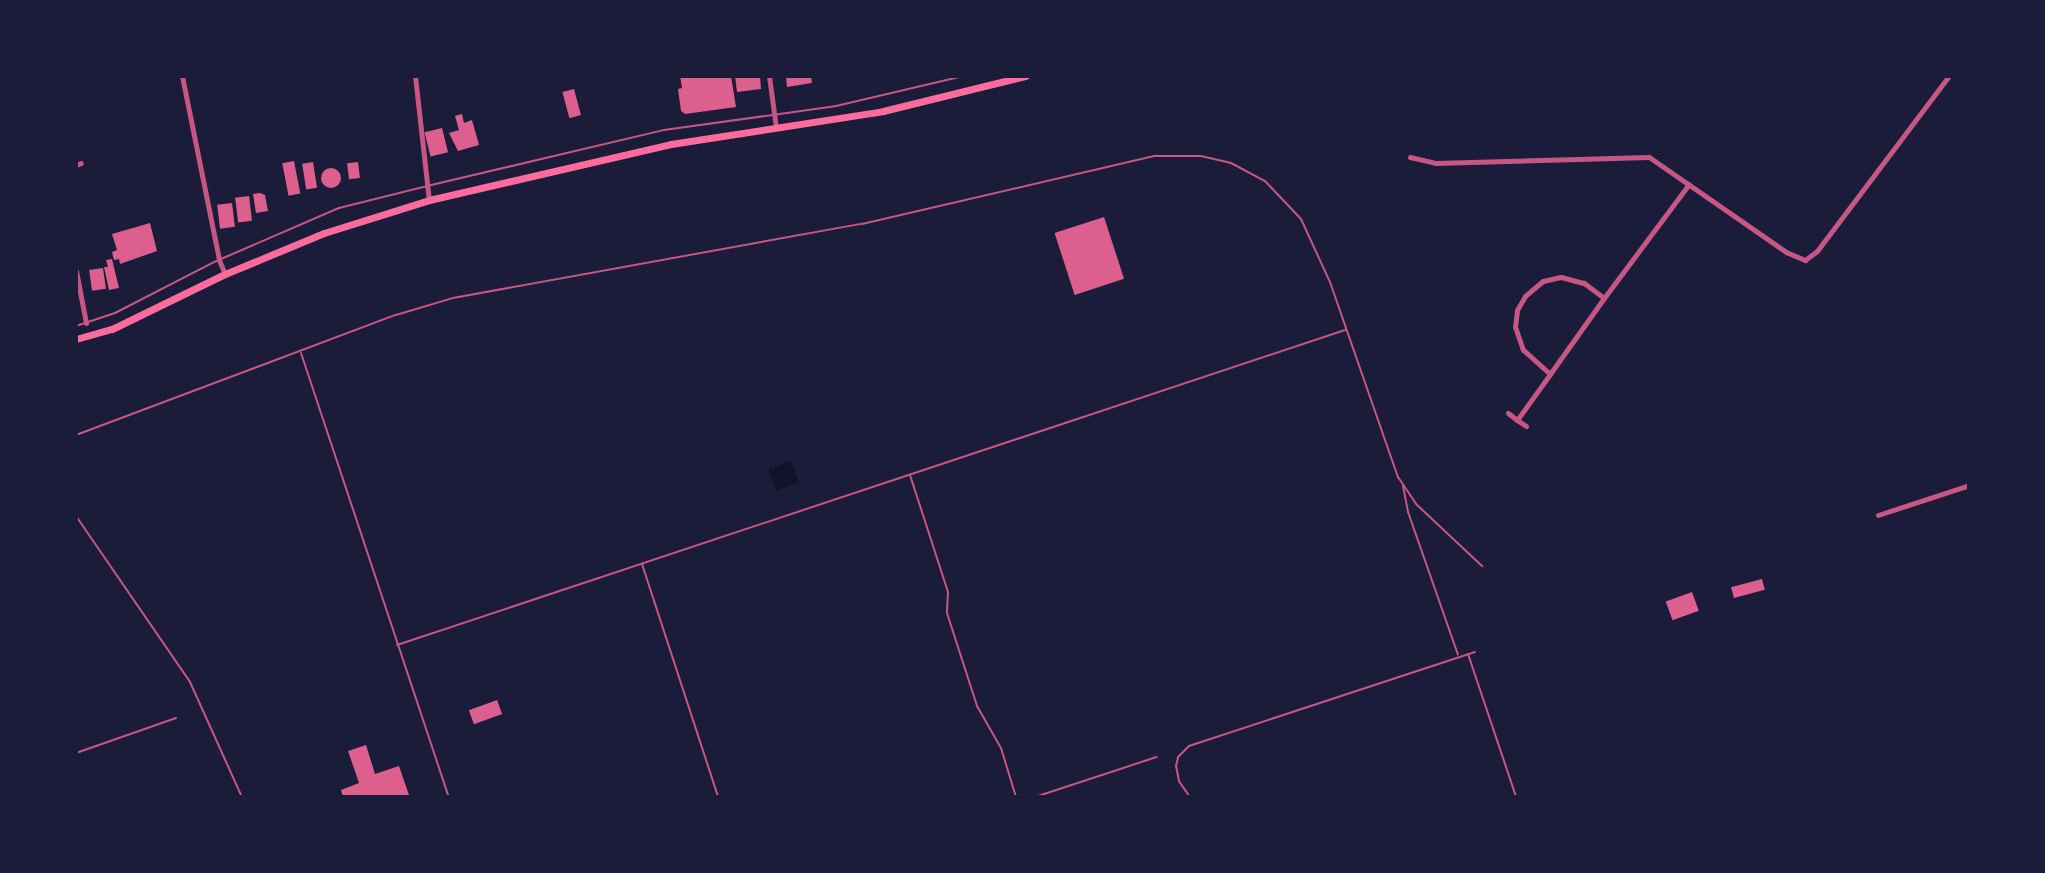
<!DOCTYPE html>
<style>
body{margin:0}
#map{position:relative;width:2045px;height:873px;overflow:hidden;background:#1b1b3a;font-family:Karla,sans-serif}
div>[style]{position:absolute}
.water>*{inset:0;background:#12122b;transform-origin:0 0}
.building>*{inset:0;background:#dd5f8e;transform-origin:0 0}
.round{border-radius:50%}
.service>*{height:2px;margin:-1px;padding:0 1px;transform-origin:1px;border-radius:1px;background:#c65784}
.minor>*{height:5px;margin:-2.5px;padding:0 2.5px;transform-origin:2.5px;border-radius:2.5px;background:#c65784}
.primary>*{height:7px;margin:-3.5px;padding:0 3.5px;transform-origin:3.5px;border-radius:3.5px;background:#ff6b9d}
span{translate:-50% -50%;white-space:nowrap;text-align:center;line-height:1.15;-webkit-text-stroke:8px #1b1b3a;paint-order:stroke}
.frame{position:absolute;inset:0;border:78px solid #1b1b3a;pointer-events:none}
</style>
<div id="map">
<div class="water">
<div style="left:791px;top:461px;width:23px;height:24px;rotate:70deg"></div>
</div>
<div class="building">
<div style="clip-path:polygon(680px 76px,731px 76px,736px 107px,685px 114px,681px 111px,678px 89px,682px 88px)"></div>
<div style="clip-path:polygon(735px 76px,760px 76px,761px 89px,737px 92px)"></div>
<div style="clip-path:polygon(786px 76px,811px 76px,812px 83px,787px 87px)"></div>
<div style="left:574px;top:89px;width:27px;height:12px;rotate:75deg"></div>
<div style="clip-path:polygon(462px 114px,464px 123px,472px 120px,479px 145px,458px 151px,449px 133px,459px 130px,455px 116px)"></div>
<div style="left:442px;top:128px;width:25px;height:18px;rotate:76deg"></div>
<div style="left:294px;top:161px;width:33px;height:12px;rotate:79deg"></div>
<div style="left:313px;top:162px;width:26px;height:11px;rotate:81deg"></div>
<div style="left:358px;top:162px;width:16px;height:11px;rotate:83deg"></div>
<div class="round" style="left:321px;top:168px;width:20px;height:20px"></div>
<div style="clip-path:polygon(260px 193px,265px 195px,268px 211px,256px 213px,253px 194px)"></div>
<div style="left:249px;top:196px;width:25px;height:14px;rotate:83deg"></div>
<div style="left:232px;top:203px;width:24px;height:15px;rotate:83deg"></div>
<div style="left:1104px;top:217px;width:65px;height:52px;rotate:72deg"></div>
<div style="clip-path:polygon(150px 223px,157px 251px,120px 264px,119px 259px,114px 260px,112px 252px,117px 250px,112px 234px)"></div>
<div style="clip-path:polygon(112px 259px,119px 288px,109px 290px,104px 267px,108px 267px,106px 260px)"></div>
<div style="left:103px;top:268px;width:21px;height:14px;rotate:82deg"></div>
<div style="left:1762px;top:579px;width:11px;height:32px;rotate:75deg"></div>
<div style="left:1692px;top:592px;width:20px;height:28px;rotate:70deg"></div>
<div style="left:497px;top:700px;width:15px;height:30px;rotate:70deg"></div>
<div style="clip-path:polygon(366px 745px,375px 774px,399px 766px,409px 795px,343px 797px,341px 790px,359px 783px,348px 751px)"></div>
</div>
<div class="service">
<div style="left:221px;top:259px;width:129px;rotate:-23.4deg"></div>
<div style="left:339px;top:208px;width:91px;rotate:-14deg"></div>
<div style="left:427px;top:186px;width:244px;rotate:-13.3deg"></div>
<div style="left:664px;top:130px;width:174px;rotate:-7.9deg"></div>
<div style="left:836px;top:106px;width:131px;rotate:-13.2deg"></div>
<div style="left:76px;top:326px;width:41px;rotate:-18.4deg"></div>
<div style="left:115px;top:313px;width:114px;rotate:-27.2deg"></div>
<div style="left:301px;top:353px;width:468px;rotate:71.6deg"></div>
<div style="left:76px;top:435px;width:342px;rotate:-20.6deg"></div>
<div style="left:396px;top:315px;width:59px;rotate:-16.6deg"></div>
<div style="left:453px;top:298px;width:416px;rotate:-10.3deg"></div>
<div style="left:862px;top:224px;width:301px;rotate:-13.1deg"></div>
<div style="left:1155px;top:156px;width:46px"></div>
<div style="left:1201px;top:156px;width:31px;rotate:13deg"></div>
<div style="left:1231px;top:163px;width:38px;rotate:28deg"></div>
<div style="left:1265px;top:181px;width:52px;rotate:46.5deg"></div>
<div style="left:1301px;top:219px;width:69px;rotate:65.3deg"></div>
<div style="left:1330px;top:282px;width:207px;rotate:70.8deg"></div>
<div style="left:1398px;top:477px;width:32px;rotate:56deg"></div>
<div style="left:1416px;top:504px;width:91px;rotate:43.2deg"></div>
<div style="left:910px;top:475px;width:123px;rotate:72deg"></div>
<div style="left:948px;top:592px;width:21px;rotate:93deg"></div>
<div style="left:947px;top:613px;width:98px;rotate:72.1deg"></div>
<div style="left:977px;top:706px;width:48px;rotate:60.3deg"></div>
<div style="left:1001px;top:748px;width:51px;rotate:73deg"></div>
<div style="left:1403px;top:486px;width:26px;rotate:79deg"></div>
<div style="left:1408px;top:512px;width:151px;rotate:70.7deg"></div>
<div style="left:76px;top:516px;width:201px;rotate:55.5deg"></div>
<div style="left:190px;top:682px;width:126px;rotate:65.7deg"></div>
<div style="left:642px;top:564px;width:245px;rotate:71.9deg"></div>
<div style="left:397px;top:645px;width:999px;rotate:-18.38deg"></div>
<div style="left:1468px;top:654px;width:151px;rotate:71.4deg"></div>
<div style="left:76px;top:753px;width:106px;rotate:-19.3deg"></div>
<div style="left:1035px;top:797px;width:128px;rotate:-18.2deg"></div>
<div style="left:1190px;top:797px;width:19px;rotate:-125deg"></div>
<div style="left:1179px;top:781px;width:15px;rotate:-101deg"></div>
<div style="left:1176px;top:766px;width:9px;rotate:-77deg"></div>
<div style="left:1178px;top:757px;width:16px;rotate:-45deg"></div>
<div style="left:1189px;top:746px;width:301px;rotate:-18.2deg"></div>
</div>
<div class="minor">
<div style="left:182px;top:76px;width:188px;rotate:78.6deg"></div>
<div style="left:219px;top:260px;width:15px;rotate:67deg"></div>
<div style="left:415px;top:76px;width:125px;rotate:83.6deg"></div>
<div style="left:769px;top:76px;width:52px;rotate:82.3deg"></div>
<div style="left:1410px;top:157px;width:26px;rotate:13deg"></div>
<div style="left:1435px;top:163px;width:214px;rotate:-1.6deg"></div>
<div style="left:1649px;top:157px;width:167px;rotate:34.7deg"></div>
<div style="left:1786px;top:252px;width:21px;rotate:23deg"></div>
<div style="left:1805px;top:260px;width:15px;rotate:-37deg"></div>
<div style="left:1817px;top:251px;width:219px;rotate:-53deg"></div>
<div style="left:76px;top:165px;width:5px;rotate:-22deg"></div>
<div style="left:76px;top:271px;width:53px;rotate:79.1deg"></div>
<div style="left:1604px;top:298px;width:93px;rotate:125.4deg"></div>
<div style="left:1550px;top:374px;width:36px;rotate:-138deg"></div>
<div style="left:1523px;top:350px;width:24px;rotate:-109deg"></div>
<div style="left:1515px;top:327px;width:17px;rotate:-83deg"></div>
<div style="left:1517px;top:310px;width:16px;rotate:-60deg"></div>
<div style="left:1525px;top:296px;width:23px;rotate:-40deg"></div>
<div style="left:1543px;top:281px;width:18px;rotate:-13deg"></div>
<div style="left:1561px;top:277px;width:24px;rotate:15deg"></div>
<div style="left:1584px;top:283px;width:25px;rotate:37deg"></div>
<div style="left:1604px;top:298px;width:142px;rotate:-53.3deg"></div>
<div style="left:1508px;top:413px;width:11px;rotate:38deg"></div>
<div style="left:1526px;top:426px;width:11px;rotate:-146deg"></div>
<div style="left:1517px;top:420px;width:57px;rotate:-54.3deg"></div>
<div style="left:1878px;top:515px;width:96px;rotate:-18.2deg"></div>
</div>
<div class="primary">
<div style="left:76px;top:339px;width:37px;rotate:-16deg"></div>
<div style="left:112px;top:329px;width:126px;rotate:-26deg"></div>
<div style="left:225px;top:274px;width:107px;rotate:-22.5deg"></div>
<div style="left:324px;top:233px;width:110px;rotate:-17.4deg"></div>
<div style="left:429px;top:200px;width:248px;rotate:-13deg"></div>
<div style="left:671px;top:144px;width:215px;rotate:-8.8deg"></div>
<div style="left:883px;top:111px;width:147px;rotate:-13.8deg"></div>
</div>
<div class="frame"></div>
</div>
